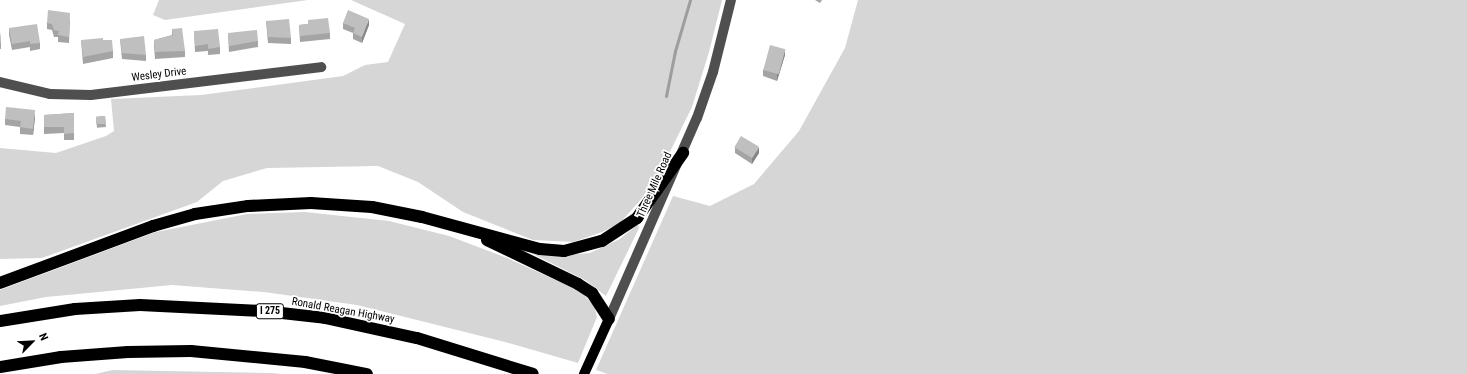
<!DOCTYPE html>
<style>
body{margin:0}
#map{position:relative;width:1467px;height:374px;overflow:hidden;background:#fff;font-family:"Roboto Condensed",sans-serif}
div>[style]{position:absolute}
.green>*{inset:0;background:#d6d6d6}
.stream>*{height:3px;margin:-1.5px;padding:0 1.5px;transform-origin:1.5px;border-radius:1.5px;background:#9d9d9d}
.minor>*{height:10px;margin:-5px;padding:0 5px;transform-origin:5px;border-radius:5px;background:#4f4f4f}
.major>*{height:10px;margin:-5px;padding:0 5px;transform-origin:5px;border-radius:5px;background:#000}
.highway>*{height:12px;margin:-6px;padding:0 6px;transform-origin:6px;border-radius:6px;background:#000}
.wall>*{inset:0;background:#a4a4a4;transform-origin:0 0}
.shaded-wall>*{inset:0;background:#868686}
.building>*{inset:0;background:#bfbfbf;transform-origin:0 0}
span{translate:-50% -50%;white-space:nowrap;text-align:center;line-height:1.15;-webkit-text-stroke:3.5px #fff;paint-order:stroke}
.shield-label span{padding:1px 3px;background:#fff;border:1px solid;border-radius:3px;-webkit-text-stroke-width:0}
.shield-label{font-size:10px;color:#000;font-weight:700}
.street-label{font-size:11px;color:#000}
.north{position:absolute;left:12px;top:322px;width:40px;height:40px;-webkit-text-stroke:3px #fff;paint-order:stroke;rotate:66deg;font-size:11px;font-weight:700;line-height:16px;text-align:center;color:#000}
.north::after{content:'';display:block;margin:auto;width:14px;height:18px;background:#000;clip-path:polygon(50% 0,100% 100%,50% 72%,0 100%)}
</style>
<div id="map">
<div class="green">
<div style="clip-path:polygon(159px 0,308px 0,165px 20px,153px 15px)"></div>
<div style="clip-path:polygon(351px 0,722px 0,709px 52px,692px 107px,664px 164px,642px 198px,620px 223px,602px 232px,573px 242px,533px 240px,463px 212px,418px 182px,378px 166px,267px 168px,223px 181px,197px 202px,42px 258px,0 259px,0 148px,56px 153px,106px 136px,114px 131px,111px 99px,201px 95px,343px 76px,365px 65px,388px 62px,405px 24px)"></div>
<div style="clip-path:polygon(858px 0,1467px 0,1467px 374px,608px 374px,596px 370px,673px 196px,710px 206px,754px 184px,799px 131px,845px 48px)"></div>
<div style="clip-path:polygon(305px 212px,389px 221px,449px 236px,507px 258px,580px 291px,594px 305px,597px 317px,578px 363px,505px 342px,357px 305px,264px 292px,172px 285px,46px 297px,0 306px,0 290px,156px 232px,247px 214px)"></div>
<div style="clip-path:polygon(638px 224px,639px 228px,606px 296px,585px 280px,531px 253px,557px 256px,590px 253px,620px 239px)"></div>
<div style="clip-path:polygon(113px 370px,272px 373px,281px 374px,95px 374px)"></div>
</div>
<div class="stream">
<div style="left:666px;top:96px;width:46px;rotate:-78.7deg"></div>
<div style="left:675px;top:51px;width:53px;rotate:-73.6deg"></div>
</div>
<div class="minor">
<div style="left:0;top:82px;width:51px;rotate:13.5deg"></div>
<div style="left:50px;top:94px;width:41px;rotate:1.4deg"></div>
<div style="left:91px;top:95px;width:232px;rotate:-6.9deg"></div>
<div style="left:609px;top:319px;width:219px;rotate:-66.4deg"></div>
<div style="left:697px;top:118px;width:49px;rotate:-70.8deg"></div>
<div style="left:713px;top:72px;width:74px;rotate:-76deg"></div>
</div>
<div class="major">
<div style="left:584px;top:374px;width:60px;rotate:-65.6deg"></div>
</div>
<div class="highway">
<div style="left:487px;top:240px;width:101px;rotate:25.8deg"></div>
<div style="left:578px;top:284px;width:17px;rotate:33deg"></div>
<div style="left:592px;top:293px;width:31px;rotate:57deg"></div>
<div style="left:0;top:283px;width:163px;rotate:-20.4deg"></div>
<div style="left:153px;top:226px;width:44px;rotate:-15.9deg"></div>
<div style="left:195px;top:214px;width:54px;rotate:-8.6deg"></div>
<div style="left:248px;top:206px;width:63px;rotate:-2.7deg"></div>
<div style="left:311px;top:203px;width:61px;rotate:3.8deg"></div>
<div style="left:372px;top:207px;width:51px;rotate:11.3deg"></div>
<div style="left:422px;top:217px;width:122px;rotate:15.2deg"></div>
<div style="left:540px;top:249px;width:24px;rotate:5deg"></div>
<div style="left:564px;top:251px;width:39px;rotate:-15deg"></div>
<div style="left:602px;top:241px;width:42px;rotate:-33.3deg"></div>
<div style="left:637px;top:218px;width:80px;rotate:-54.7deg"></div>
<div style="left:0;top:321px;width:76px;rotate:-9.1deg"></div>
<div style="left:75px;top:309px;width:65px;rotate:-3.5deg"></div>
<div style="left:140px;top:305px;width:124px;rotate:2.8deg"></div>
<div style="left:264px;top:311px;width:61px;rotate:6.5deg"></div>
<div style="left:325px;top:318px;width:94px;rotate:12.3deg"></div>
<div style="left:417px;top:338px;width:121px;rotate:17.2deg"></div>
<div style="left:0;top:367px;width:62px;rotate:-9.3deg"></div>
<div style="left:61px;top:357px;width:67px;rotate:-4.3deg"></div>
<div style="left:128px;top:352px;width:63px;rotate:-0.9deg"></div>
<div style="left:191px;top:351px;width:115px;rotate:5.5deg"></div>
<div style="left:305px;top:362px;width:63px;rotate:11deg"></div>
</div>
<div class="wall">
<div style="clip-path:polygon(815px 0,822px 0,820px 3px)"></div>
<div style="clip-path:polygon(70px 19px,69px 43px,58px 42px,58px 37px,54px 37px,52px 30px,47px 29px,47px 23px)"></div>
<div style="clip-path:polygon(308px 20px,330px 33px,330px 39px,300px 42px,299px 25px,308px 24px)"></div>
<div style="clip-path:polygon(266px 21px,291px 38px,291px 44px,268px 43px)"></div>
<div style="clip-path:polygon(343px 23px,369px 25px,362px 43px,353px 39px,353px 33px,343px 29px)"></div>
<div style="clip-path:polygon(9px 28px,40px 43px,40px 49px,30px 51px,30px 47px,12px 50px,9px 35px)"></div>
<div style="clip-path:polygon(172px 29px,185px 51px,185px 57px,155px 59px,154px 46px,154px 40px,172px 35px)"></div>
<div style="clip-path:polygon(194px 31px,220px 47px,220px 54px,208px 55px,208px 51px,195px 52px)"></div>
<div style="clip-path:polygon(0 32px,1px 43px,1px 49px,0 49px)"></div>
<div style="clip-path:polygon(228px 33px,258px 41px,258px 47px,229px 52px)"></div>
<div style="clip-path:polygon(120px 39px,146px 55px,146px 61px,122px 59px)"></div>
<div style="clip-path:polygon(81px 40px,103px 40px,113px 51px,113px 58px,83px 64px)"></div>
<div style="clip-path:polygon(785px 55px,777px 81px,763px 76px,763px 70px)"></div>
<div style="clip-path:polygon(74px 113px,74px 140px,64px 140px,64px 133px,44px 134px,44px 115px)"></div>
<div style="left:105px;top:116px;width:11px;height:9px;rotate:85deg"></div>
<div style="clip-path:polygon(35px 117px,33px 135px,20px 134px,20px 127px,5px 125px,5px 119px)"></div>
<div style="clip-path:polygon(735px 147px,759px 153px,752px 164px,735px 153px)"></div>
</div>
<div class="shaded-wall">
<div style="clip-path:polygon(369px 19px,369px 25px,362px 43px,362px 37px)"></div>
<div style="clip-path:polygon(785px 49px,785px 55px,777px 81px,777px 74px)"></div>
<div style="clip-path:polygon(35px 110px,35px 117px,33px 135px,33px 129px)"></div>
<div style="clip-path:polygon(759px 147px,759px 153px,752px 164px,752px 158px)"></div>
</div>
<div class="building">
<div style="clip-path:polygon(48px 10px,70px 13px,69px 37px,58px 35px,59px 31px,54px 30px,52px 24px,47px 23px)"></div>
<div style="clip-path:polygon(348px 10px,369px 19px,362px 37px,353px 33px,355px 28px,343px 23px)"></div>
<div style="clip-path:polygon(328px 18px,330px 33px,300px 36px,299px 25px,308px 24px,308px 20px)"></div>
<div style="clip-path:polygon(289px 19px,291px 38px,268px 37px,266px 21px)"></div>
<div style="clip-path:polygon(37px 24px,40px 43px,30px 44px,30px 41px,12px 44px,9px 28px)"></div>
<div style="clip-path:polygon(182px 28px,185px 51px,155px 52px,154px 40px,173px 35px,172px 29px)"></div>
<div style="clip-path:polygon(218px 29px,220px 47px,208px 49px,208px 44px,195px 46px,194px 31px)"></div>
<div style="clip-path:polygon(257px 30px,258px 41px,229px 46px,228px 33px)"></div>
<div style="clip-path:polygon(0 32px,1px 43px,0 43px)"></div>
<div style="clip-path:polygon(144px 36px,146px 55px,122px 53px,120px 39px)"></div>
<div style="clip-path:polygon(103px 38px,103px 40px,112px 40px,113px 51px,83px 57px,81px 40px)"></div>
<div style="left:770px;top:45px;width:16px;height:26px;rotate:15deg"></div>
<div style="clip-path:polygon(6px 107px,35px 110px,33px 129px,20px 127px,21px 121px,5px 119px)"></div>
<div style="clip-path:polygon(74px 113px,74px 133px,64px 134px,64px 127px,44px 127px,44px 115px)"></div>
<div style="clip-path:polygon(105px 116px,106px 124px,96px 124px,96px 117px)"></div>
<div style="left:741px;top:136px;width:21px;height:13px;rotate:31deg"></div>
</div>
<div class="shield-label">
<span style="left:270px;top:311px">I 275</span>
</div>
<div class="street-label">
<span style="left:159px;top:75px;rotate:-7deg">Wesley Drive</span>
<span style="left:655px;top:185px;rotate:-66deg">Three Mile Road</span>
<span style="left:343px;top:311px;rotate:10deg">Ronald Reagan Highway</span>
</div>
<div class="north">N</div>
</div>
